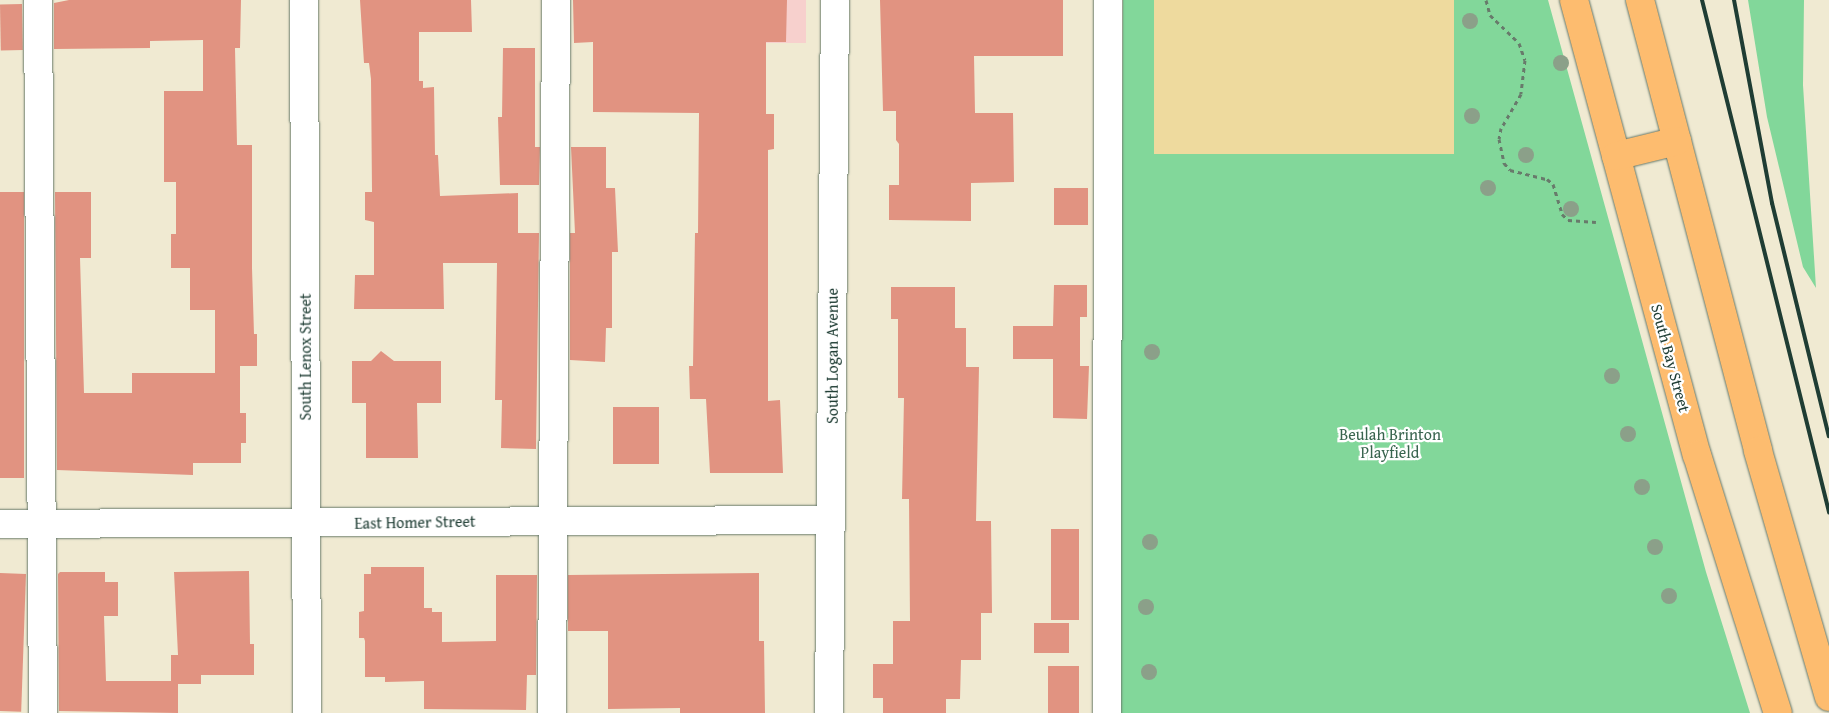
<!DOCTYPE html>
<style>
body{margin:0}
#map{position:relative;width:1829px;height:713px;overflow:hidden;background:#f0ead2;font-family:"Gentium Book Plus",serif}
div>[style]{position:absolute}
.built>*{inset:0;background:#f7d0cd;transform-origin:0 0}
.green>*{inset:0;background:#82d79a}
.sand>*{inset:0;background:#eeda9e;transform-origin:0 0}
.building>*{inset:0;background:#e19381;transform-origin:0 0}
.path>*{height:3px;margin-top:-1.5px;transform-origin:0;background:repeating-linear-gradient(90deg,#687a6b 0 4px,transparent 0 8px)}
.roads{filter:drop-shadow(0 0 1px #687a6b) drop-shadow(0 0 1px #687a6b)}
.minor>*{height:28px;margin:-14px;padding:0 14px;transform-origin:14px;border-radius:14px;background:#fff}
.major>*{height:28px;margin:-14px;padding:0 14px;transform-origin:14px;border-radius:14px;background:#fdbc6f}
.rail>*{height:4px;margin:-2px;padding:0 2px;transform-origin:2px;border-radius:2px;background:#1f3d34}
.trees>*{width:16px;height:16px;margin:-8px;border-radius:50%;background:#8ba089}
span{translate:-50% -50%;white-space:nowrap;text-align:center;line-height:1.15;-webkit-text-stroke:4.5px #fff;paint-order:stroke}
.street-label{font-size:16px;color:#1f3d34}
.park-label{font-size:16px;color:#38644e}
</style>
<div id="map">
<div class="built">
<div style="left:713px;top:0;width:93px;height:43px"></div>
</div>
<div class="green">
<div style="clip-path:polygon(1123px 0,1548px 0,1706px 572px,1750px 713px,1119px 713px)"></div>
<div style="clip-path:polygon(1748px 0,1804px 0,1803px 85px,1816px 288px,1803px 267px,1767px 117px)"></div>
</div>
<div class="sand">
<div style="left:1154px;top:0;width:300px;height:154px"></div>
</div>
<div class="building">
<div style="clip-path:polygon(69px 0,241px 0,240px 48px,235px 48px,237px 145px,252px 145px,252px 268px,254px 334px,257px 334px,257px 366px,240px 366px,240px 413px,246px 413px,246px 443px,241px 443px,241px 463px,193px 463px,193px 475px,57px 470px,55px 192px,91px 192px,91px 258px,80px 258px,84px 393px,132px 393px,132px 373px,215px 373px,215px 310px,190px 310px,190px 268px,171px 268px,171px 234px,176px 234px,176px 182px,164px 182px,164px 91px,203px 91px,203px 40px,150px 41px,150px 48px,54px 49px,54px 3px)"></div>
<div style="clip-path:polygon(360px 0,471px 0,472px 32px,419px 32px,419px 81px,423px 81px,423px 88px,434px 87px,435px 155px,438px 155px,440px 196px,518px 193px,518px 233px,539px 233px,536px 449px,501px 448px,502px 400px,495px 400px,497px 263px,443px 263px,444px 309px,354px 309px,355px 275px,374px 275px,374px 222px,365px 220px,365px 192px,372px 192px,371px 79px,369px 63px,364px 63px)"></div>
<div style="clip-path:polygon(573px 0,787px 0,786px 42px,766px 42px,766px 114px,774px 114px,774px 149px,768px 150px,768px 401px,780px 400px,783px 473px,710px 473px,706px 399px,690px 399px,689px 366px,693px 366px,695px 233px,698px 233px,699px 113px,593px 112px,593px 42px,574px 43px)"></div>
<div style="clip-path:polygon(880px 0,1063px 0,1063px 56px,974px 56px,975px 113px,1013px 113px,1014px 182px,971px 183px,971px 221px,889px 220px,889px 185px,899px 185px,899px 144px,896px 140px,896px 111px,883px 111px)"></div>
<div style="left:22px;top:4px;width:46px;height:22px;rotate:89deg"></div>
<div style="clip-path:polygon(503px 48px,535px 48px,535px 147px,540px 147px,539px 185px,500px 185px,498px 117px,502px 117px)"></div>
<div style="clip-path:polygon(571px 147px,606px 147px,606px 188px,615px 188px,618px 252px,612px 252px,612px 328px,606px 328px,605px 362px,570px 360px,570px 233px,575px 233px)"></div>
<div style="left:1054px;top:188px;width:34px;height:37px"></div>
<div style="left:0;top:192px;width:24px;height:286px"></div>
<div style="clip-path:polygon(1054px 285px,1087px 285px,1087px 317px,1080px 317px,1080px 366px,1089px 366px,1087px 419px,1053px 418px,1053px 359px,1013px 359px,1013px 326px,1053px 326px)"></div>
<div style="clip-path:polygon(891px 287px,955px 287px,955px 328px,966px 328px,966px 367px,979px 367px,976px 521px,991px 521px,992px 613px,981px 613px,981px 660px,961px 660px,960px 699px,946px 699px,946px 713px,883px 713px,883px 698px,873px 698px,873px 664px,893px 664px,893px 621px,910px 621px,909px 499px,902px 499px,904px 398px,898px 398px,898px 319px,891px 319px)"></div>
<div style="clip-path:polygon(381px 351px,394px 361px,441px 361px,441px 403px,417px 403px,418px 458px,366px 458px,366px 403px,352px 403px,352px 361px,371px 361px)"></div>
<div style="left:613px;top:407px;width:46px;height:57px"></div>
<div style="left:1051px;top:529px;width:28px;height:91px"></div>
<div style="clip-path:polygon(371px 567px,424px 567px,424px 608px,432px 608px,432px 612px,442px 612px,442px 642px,496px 641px,496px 575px,537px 575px,536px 675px,527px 675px,526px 710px,424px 709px,424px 681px,385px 682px,385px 677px,365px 677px,365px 641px,364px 638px,359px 638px,359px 612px,364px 611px,364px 574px,371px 574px)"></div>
<div style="clip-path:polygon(249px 571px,250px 644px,254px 644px,254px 675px,201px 675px,201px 684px,178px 684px,178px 713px,59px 711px,58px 574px,60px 572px,105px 572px,105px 582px,118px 582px,118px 616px,104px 616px,106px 681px,171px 681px,171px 655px,178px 655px,174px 572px)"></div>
<div style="left:0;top:573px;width:26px;height:138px;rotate:2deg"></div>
<div style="clip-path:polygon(759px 573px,759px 641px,764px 641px,765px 713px,680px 713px,680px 708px,608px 709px,608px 631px,568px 631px,568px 575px)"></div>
<div style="left:1034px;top:623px;width:35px;height:30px"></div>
<div style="left:1048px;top:666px;width:31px;height:47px"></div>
</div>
<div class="path">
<div style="left:1486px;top:0;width:16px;rotate:75deg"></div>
<div style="left:1490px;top:15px;width:40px;rotate:44deg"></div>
<div style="left:1519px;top:43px;width:18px;rotate:71deg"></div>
<div style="left:1525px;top:60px;width:34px;rotate:97deg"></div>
<div style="left:1521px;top:94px;width:39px;rotate:120deg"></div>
<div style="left:1501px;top:128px;width:11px;rotate:100deg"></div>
<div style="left:1499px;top:139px;width:25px;rotate:78deg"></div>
<div style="left:1504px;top:163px;width:9px;rotate:49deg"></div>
<div style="left:1510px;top:170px;width:38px;rotate:14deg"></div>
<div style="left:1547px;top:179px;width:8px;rotate:40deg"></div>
<div style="left:1553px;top:184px;width:31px;rotate:73deg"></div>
<div style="left:1562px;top:214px;width:8px;rotate:45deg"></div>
<div style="left:1568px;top:220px;width:28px;rotate:4deg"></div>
</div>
<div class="roads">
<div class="minor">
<div style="left:38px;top:0;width:713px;rotate:89.6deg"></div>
<div style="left:304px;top:0;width:713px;rotate:89.76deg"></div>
<div style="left:0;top:524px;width:830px;rotate:-0.28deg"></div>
<div style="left:552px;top:713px;width:713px;rotate:-89.68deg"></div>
<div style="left:829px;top:713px;width:713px;rotate:-89.52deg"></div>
<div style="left:1107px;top:713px;width:713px;rotate:-89.92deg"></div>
</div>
<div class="major">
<div style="left:1574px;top:0;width:471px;rotate:74.9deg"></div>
<div style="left:1697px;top:455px;width:270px;rotate:72.6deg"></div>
<div style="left:1640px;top:0;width:466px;rotate:75.3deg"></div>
<div style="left:1758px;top:451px;width:256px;rotate:73.9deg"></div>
<div style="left:1616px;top:156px;width:63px;rotate:-13.8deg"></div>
</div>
</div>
<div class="rail">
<div style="left:1702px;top:0;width:528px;rotate:76.07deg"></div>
<div style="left:1734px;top:0;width:207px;rotate:79.4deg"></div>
<div style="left:1772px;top:203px;width:240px;rotate:76.3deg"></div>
</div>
<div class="trees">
<div style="left:1470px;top:21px"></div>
<div style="left:1561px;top:63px"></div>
<div style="left:1472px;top:116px"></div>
<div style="left:1526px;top:155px"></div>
<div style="left:1488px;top:188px"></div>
<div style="left:1571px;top:209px"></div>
<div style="left:1152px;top:352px"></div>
<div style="left:1612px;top:376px"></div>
<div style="left:1628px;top:434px"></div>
<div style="left:1642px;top:487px"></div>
<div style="left:1150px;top:542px"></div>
<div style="left:1655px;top:547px"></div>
<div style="left:1669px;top:596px"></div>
<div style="left:1146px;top:607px"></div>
<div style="left:1149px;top:672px"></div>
</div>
<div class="street-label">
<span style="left:832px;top:356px;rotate:-90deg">South Logan Avenue</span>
<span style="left:305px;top:357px;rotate:-90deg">South Lenox Street</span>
<span style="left:1671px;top:358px;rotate:75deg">South Bay Street</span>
<span style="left:415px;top:522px;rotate:-1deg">East Homer Street</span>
</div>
<div class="park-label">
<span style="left:1390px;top:443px">Beulah Brinton<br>Playfield</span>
</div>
</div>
